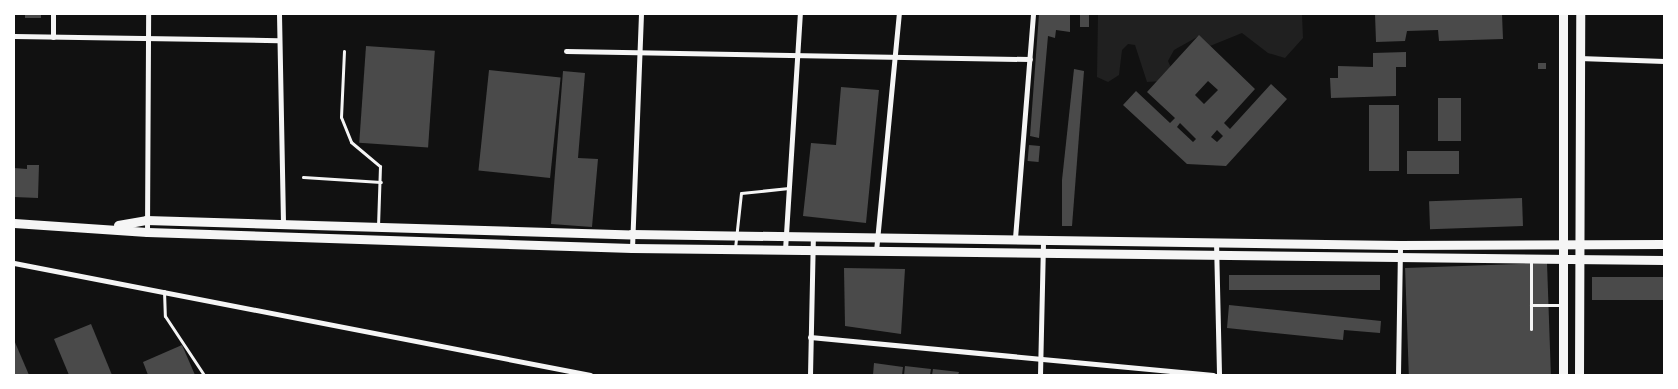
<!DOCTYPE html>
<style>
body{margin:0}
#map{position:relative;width:1678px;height:389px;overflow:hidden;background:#111;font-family:Montserrat,sans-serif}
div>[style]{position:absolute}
.green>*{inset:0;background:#202020}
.building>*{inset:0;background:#4a4a4a;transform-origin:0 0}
.service>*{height:3px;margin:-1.5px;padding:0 1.5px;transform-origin:1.5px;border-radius:1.5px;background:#f5f5f5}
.minor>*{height:5px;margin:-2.5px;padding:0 2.5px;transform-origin:2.5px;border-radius:2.5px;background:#f5f5f5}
.secondary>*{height:9px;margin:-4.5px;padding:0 4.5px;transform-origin:4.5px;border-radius:4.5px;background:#f5f5f5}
.primary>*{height:9px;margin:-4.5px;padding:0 4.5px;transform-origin:4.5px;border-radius:4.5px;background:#f5f5f5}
span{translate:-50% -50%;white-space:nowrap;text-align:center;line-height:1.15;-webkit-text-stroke:4px #fff;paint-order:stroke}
.frame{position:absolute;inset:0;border:15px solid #fff;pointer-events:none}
</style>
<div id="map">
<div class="green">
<div style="clip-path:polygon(1098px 14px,1302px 14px,1303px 38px,1285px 58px,1268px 53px,1242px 33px,1210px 46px,1199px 36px,1174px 50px,1168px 61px,1173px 72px,1162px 81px,1147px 82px,1135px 45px,1128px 44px,1122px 50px,1119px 75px,1108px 82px,1097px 77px)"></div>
</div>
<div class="building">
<div style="left:25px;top:14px;width:16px;height:4px"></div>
<div style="clip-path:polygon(1039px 14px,1070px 14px,1070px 32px,1056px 30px,1055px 38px,1048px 36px,1039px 138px,1030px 136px)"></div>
<div style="left:1080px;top:14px;width:9px;height:13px"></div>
<div style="clip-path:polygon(1375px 14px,1502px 14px,1503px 39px,1439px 41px,1438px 30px,1407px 31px,1405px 41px,1376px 42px)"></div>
<div style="clip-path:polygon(evenodd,1199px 35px,1255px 89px,1224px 123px,1230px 129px,1271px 84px,1287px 99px,1226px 166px,1187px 164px,1123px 105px,1136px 91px,1170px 123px,1175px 118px,1147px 92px,1199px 35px,1208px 81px,1218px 90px,1204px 104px,1195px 95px,1208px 81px,1199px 35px,1180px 123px,1196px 139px,1193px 142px,1177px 127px,1180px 123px,1199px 35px,1217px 130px,1223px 136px,1217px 142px,1211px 137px,1217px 130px)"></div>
<div style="left:366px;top:46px;width:69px;height:97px;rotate:4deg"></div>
<div style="clip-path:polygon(1406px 52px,1406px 67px,1396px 67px,1396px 96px,1331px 98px,1330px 78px,1338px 78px,1338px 66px,1373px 67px,1373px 53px)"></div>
<div style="left:1538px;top:63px;width:8px;height:6px"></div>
<div style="clip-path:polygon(1074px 69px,1084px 71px,1072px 226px,1062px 226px,1062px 180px)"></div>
<div style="left:489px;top:70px;width:72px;height:101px;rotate:6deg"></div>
<div style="clip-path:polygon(563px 71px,585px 73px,578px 158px,598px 159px,592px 227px,551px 224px)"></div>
<div style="clip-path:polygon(841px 87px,879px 90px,866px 223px,803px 216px,811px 143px,836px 145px)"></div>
<div style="left:1438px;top:98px;width:23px;height:43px"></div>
<div style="left:1369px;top:105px;width:30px;height:66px"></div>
<div style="left:1029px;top:145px;width:11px;height:16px;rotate:5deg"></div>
<div style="left:1407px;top:151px;width:52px;height:23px"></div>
<div style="clip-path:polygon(27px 165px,39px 165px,38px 198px,14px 197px,14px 168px,27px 169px)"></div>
<div style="left:1522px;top:198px;width:28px;height:93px;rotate:88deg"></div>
<div style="left:1547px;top:263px;width:112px;height:142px;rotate:88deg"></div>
<div style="clip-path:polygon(844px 268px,905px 269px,901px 334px,845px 326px)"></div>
<div style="left:1229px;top:275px;width:151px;height:15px"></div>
<div style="left:1592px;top:277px;width:72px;height:23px"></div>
<div style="clip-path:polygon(1229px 305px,1381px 321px,1380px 333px,1344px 330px,1343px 340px,1227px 328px)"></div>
<div style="clip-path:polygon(91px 324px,112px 375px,69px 375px,54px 339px)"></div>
<div style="clip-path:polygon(14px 340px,29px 375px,14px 375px)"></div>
<div style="clip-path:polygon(182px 345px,195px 375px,148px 375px,143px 362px)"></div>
<div style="clip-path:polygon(874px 363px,903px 367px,902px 375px,873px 375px)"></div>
<div style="clip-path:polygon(905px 366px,931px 369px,930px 375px,904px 375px)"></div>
<div style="clip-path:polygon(933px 369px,959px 372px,958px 375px,932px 375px)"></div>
</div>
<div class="service">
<div style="left:344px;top:51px;width:66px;rotate:92.6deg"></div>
<div style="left:341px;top:117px;width:27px;rotate:68deg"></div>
<div style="left:351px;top:142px;width:38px;rotate:40deg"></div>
<div style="left:380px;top:166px;width:60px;rotate:91.9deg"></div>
<div style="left:303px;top:177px;width:78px;rotate:3.7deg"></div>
<div style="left:735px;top:248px;width:55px;rotate:-83.8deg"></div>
<div style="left:741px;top:193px;width:48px;rotate:-5.9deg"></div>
<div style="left:164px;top:291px;width:25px;rotate:88deg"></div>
<div style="left:165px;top:316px;width:71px;rotate:56.5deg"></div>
<div style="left:1531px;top:305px;width:31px"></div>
<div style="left:1531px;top:329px;width:70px;rotate:-90deg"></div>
</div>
<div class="minor">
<div style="left:279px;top:14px;width:209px;rotate:88.9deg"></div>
<div style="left:14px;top:36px;width:264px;rotate:0.9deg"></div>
<div style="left:53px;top:37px;width:23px;rotate:-90deg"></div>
<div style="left:566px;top:51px;width:464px;rotate:1deg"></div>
<div style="left:1579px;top:58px;width:85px;rotate:2deg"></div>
<div style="left:147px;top:232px;width:218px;rotate:-89.7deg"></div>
<div style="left:1015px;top:238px;width:225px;rotate:-85.4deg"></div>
<div style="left:1216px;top:241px;width:134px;rotate:88.7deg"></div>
<div style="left:632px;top:248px;width:234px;rotate:-87.8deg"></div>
<div style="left:785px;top:250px;width:236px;rotate:-86.4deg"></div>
<div style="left:876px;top:251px;width:238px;rotate:-84.5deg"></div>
<div style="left:14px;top:263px;width:587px;rotate:11deg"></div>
<div style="left:810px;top:337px;width:405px;rotate:5.4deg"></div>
<div style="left:810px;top:375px;width:138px;rotate:-88.8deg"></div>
<div style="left:1040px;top:375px;width:137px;rotate:-88.7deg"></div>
<div style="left:1398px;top:375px;width:130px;rotate:-89.1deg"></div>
</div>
<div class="secondary">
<div style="left:14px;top:223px;width:133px;rotate:3.9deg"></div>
<div style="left:147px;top:232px;width:485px;rotate:1.9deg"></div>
<div style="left:632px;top:248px;width:1032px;rotate:0.67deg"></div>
<div style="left:118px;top:225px;width:28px;rotate:-10deg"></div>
<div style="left:146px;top:220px;width:485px;rotate:1.7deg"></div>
<div style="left:631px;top:234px;width:769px;rotate:0.82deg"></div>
<div style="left:1400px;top:245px;width:264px;rotate:-0.2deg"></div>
</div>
<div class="primary">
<div style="left:1563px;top:375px;width:361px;rotate:-90deg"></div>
<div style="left:1579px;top:375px;width:361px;rotate:-89.8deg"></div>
</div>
<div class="frame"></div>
</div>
